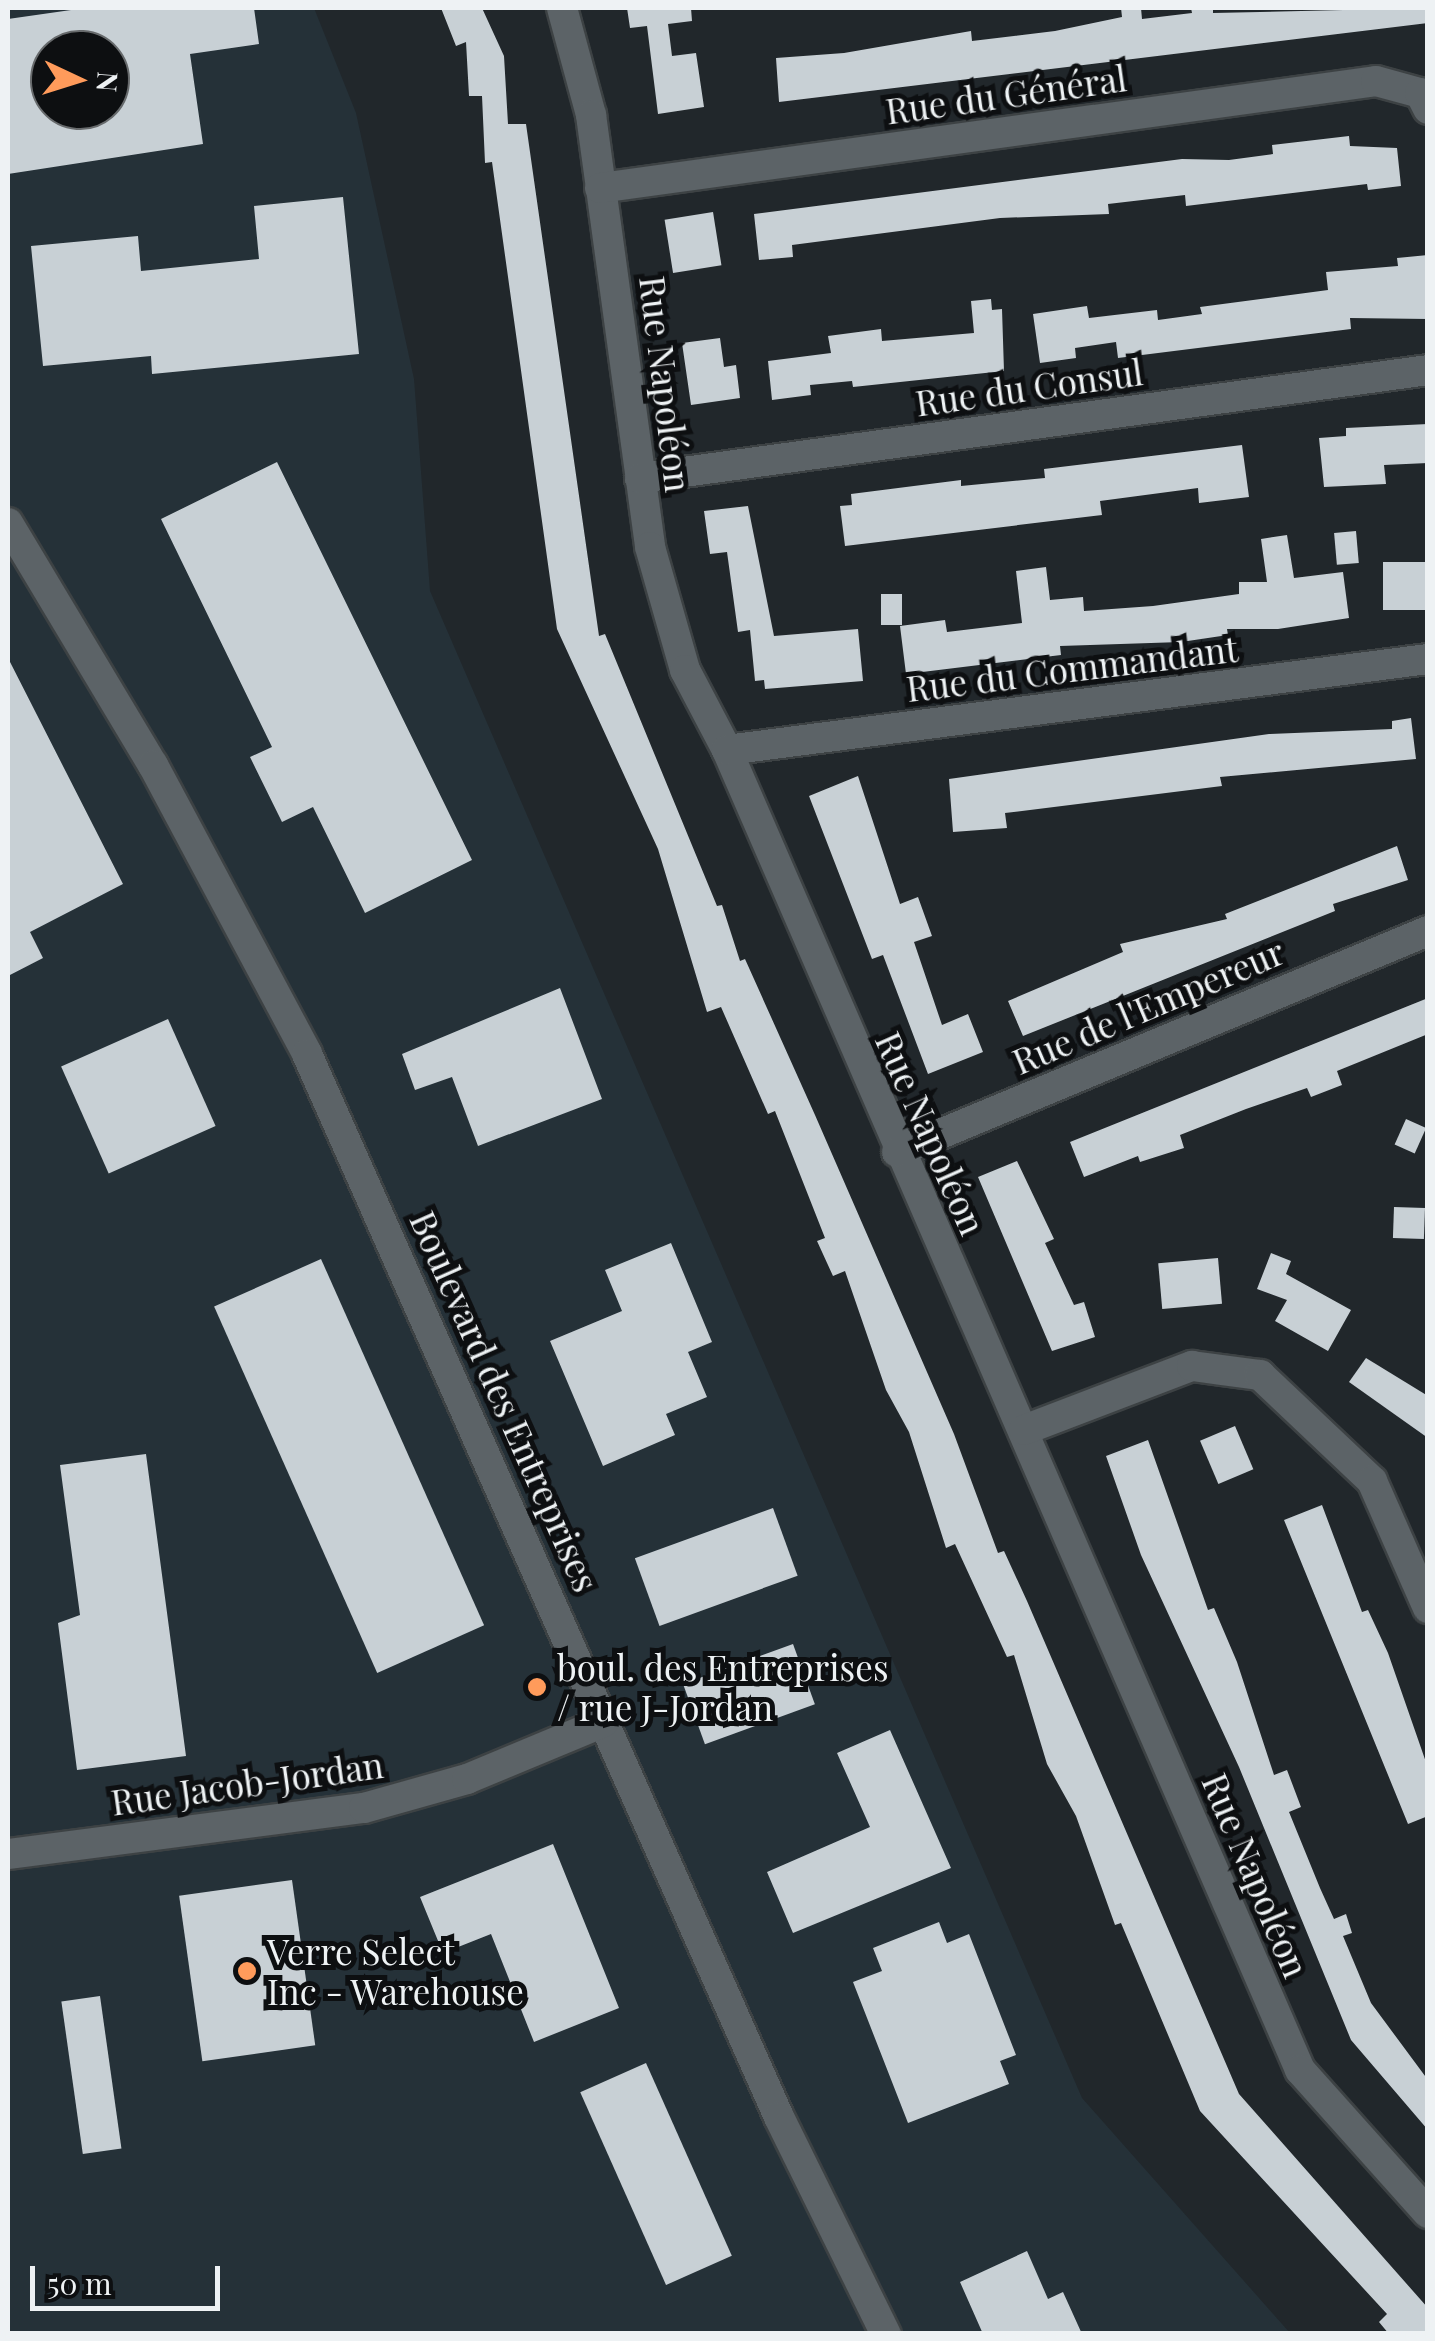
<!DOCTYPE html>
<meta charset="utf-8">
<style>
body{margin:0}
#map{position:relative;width:1435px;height:2341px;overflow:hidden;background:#21272b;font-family:"Playfair Display",serif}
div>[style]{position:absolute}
.built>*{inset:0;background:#253138}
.building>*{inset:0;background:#c8d0d5;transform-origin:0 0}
.roads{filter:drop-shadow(2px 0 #3d4244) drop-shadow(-2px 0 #3d4244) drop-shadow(0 2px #3d4244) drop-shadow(0 -2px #3d4244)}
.minor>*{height:30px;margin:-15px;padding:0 15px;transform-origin:15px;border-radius:15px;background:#5c6367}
.dots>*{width:28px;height:28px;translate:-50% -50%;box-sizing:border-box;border:5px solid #0d0f11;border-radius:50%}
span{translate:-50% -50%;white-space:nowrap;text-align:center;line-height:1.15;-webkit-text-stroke:10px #0d0f11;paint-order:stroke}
.street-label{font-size:35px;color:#eef2f4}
.poi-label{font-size:35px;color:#eef2f4}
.left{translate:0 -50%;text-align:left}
.frame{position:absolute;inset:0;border:10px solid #eef2f4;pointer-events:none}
.north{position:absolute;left:30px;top:30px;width:100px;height:100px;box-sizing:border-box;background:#0d0f11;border:2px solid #676a6c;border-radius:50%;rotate:94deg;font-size:28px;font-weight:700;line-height:40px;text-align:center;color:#eef2f4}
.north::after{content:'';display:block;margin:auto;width:35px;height:45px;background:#ff9b5b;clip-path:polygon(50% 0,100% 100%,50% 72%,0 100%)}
.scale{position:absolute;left:30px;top:2266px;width:190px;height:45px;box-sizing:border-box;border:5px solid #eef2f4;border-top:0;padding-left:12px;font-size:30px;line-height:35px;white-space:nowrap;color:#eef2f4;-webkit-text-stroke:8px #0d0f11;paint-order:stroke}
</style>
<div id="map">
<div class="built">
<i style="clip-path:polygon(evenodd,8px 8px,314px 8px,356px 113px,414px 379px,430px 591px,1082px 2098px,1290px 2333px,8px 2334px,8px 8px,50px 50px,110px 50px,110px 110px,50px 110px,50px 50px)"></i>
</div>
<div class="building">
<i style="clip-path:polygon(evenodd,85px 8px,254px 8px,259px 44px,190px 54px,203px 144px,8px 174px,8px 19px,85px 8px,50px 50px,110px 50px,110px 110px,50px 110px,50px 50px)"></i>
<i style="clip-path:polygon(441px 8px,482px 8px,504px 56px,508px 124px,526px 124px,599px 636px,605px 634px,717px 906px,722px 905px,740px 961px,745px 959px,815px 1115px,954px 1434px,998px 1553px,1004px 1551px,1027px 1601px,1239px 2094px,1428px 2308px,1428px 2334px,1389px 2334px,1379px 2322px,1387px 2314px,1200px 2111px,1121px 1923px,1115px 1925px,1076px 1816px,1047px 1764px,1014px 1655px,1007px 1657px,955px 1544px,946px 1548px,909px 1432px,886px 1390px,845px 1271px,833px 1276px,817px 1241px,825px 1238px,775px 1111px,768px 1114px,721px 1007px,707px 1012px,658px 849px,557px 629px,492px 162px,485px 163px,482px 96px,469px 96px,466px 42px,456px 46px)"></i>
<i style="clip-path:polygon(627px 8px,691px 8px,692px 21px,668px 24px,672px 56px,696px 53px,704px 107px,658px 114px,647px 26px,630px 28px)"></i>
<i style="clip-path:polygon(1121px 8px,1141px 8px,1142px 19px,1192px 13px,1191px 8px,1213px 8px,1213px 13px,1428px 8px,1428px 23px,779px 102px,776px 58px,844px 53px,971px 31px,972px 41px,1055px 31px,1122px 17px)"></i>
<i style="clip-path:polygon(1349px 136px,1350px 146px,1397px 148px,1401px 186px,1368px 190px,1367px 184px,1186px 206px,1185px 195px,1108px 204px,1109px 214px,1000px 218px,792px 245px,793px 257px,759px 260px,754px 214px,1182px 159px,1229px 160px,1273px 154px,1272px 145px)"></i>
<i style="clip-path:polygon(343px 197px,359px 354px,152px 374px,151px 356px,43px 366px,31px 246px,138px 236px,141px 271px,259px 259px,254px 206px)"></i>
<i style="left:713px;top:212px;width:54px;height:49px;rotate:81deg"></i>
<i style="clip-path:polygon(1428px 255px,1428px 319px,1350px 318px,1351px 329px,1118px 358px,1116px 342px,1075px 348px,1076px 358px,1040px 363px,1033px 314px,1087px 306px,1089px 318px,1157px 310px,1158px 320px,1202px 314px,1200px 307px,1328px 290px,1326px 272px,1398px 266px,1397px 258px)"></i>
<i style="clip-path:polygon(991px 299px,992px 310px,1002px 309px,1004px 371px,853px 387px,852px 381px,810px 385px,811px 395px,772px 400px,768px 361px,831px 353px,828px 336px,881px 329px,882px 341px,974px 333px,971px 301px)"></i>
<i style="clip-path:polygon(720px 338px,724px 367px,736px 365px,740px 398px,691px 405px,682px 343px)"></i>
<i style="clip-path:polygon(1428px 424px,1428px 463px,1384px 465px,1386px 484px,1324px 487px,1319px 438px,1346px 436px,1346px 428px)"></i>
<i style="clip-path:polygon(1242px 445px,1249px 497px,1199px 503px,1198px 488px,1100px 501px,1102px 515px,845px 546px,840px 506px,852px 505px,851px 494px,961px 480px,961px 486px,1045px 478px,1044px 469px)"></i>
<i style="clip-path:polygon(277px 462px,472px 860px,365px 913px,313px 807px,282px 822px,250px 757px,272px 747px,161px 519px)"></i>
<i style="clip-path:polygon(748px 506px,774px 636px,858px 629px,863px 681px,765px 689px,764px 680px,755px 681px,750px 630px,738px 632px,727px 552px,710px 554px,704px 511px)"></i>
<i style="left:1356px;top:531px;width:32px;height:22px;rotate:85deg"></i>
<i style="clip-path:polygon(1287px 535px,1294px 578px,1343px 572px,1349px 618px,1278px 629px,1227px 629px,1228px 635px,1181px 642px,1060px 646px,1061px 655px,906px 674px,900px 626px,945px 620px,947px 632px,1022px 623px,1016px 571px,1046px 567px,1050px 600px,1083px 597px,1084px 611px,1153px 606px,1239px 594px,1239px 582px,1267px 582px,1261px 539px)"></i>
<i style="left:1428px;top:562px;width:48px;height:45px;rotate:90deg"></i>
<i style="left:881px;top:594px;width:21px;height:31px"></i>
<i style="clip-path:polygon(8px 658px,123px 884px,30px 932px,43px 958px,8px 976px)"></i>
<i style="clip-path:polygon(1411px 718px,1416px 759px,1220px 777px,1222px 786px,1005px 813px,1007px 828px,953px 832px,949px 779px,1269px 734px,1392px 729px,1392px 721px)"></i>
<i style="clip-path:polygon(858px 776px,900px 904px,918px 897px,932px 936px,914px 942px,942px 1025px,968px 1014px,983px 1052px,928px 1074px,883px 955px,872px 959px,809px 796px)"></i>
<i style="clip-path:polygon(1397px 846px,1408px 880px,1333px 904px,1335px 911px,1023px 1036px,1008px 1001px,1123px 952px,1120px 944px,1227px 919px,1225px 914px)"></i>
<i style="clip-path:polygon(560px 988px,602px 1099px,478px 1146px,452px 1077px,415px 1090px,402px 1054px)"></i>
<i style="clip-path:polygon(1428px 998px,1428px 1034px,1337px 1071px,1342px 1085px,1311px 1097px,1307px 1088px,1246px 1109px,1180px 1135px,1184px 1148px,1140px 1162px,1138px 1156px,1084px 1177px,1070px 1142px)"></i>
<i style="left:168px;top:1019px;width:117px;height:117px;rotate:66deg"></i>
<i style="left:1406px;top:1119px;width:22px;height:28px;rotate:24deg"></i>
<i style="clip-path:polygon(1017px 1161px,1054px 1239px,1045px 1243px,1074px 1305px,1084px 1302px,1095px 1337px,1052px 1351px,978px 1177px)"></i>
<i style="left:1394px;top:1207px;width:31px;height:31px;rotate:2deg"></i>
<i style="clip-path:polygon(671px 1243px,712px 1342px,688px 1352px,707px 1397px,666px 1414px,675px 1435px,603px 1466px,550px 1341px,622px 1311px,605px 1270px)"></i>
<i style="clip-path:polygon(1271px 1253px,1291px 1261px,1286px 1274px,1351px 1310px,1328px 1351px,1275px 1321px,1287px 1300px,1257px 1289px)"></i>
<i style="left:1218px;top:1258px;width:46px;height:60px;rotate:85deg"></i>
<i style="left:321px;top:1259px;width:401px;height:117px;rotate:66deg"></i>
<i style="clip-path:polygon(1366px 1358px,1428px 1396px,1428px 1438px,1349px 1382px)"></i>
<i style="left:1235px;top:1426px;width:47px;height:38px;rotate:67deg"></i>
<i style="clip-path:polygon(1148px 1440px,1208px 1610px,1214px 1608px,1237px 1662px,1274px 1775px,1287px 1770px,1301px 1807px,1289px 1812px,1320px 1888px,1334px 1919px,1346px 1914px,1352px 1933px,1343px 1936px,1371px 2003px,1428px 2080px,1428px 2130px,1351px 2040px,1239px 1767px,1141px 1555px,1106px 1456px)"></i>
<i style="clip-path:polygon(146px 1454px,186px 1756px,77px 1770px,58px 1623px,80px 1615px,60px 1465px)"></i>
<i style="clip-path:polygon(1322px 1505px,1362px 1612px,1368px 1610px,1388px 1653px,1428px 1768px,1428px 1816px,1408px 1824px,1284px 1520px)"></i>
<i style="left:773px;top:1508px;width:72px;height:147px;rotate:70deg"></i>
<i style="left:793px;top:1644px;width:64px;height:117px;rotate:70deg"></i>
<i style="clip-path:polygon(890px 1730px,951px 1868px,793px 1933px,767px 1872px,870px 1827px,837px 1753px)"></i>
<i style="clip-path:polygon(553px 1844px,619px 2008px,534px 2042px,491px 1934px,443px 1953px,420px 1897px)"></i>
<i style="left:292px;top:1880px;width:167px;height:114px;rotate:82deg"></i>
<i style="clip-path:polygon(939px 1922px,947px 1943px,969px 1934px,1016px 2055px,1000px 2061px,1009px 2084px,908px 2123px,853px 1982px,882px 1971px,873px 1948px)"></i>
<i style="left:100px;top:1996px;width:154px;height:39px;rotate:82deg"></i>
<i style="left:646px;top:2063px;width:211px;height:72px;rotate:66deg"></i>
<i style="clip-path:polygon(1027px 2251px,1048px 2299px,1063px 2292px,1082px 2334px,983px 2334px,960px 2282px)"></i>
</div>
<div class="roads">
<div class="minor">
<i style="left:562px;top:8px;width:111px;rotate:74.8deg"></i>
<i style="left:591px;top:115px;width:436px;rotate:82.2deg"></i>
<i style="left:650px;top:547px;width:128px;rotate:74.1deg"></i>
<i style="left:685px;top:670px;width:90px;rotate:62.3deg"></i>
<i style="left:727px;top:750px;width:1439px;rotate:66.53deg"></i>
<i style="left:1300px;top:2070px;width:192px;rotate:48.2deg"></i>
<i style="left:600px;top:188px;width:783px;rotate:-7.85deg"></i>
<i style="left:1376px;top:81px;width:46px;rotate:15.3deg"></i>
<i style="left:1420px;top:93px;width:18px;rotate:63deg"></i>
<i style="left:640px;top:478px;width:795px;rotate:-7.8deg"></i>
<i style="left:8px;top:523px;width:282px;rotate:59.1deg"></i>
<i style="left:153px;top:765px;width:327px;rotate:61.9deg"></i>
<i style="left:307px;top:1054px;width:1163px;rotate:66.06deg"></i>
<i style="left:779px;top:2117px;width:242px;rotate:63.8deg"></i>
<i style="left:727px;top:750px;width:707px;rotate:-7.4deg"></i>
<i style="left:897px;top:1152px;width:575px;rotate:-22.6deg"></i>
<i style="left:1024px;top:1430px;width:180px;rotate:-20.9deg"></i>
<i style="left:1192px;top:1366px;width:69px;rotate:7.5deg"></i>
<i style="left:1260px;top:1375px;width:154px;rotate:43.4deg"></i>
<i style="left:1372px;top:1481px;width:139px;rotate:66.2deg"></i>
<i style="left:8px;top:1854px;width:359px;rotate:-7.4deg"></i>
<i style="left:364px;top:1808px;width:107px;rotate:-15.7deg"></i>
<i style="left:467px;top:1779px;width:148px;rotate:-22.6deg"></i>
</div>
</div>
<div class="dots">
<i style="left:537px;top:1687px;background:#ff9b5b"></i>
<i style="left:247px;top:1971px;background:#ff9b5b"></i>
</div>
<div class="street-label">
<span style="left:1006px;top:94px;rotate:-8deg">Rue du Général</span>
<span style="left:666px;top:384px;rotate:83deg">Rue Napoléon</span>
<span style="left:1029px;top:387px;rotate:-8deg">Rue du Consul</span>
<span style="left:1072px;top:668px;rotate:-7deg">Rue du Commandant</span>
<span style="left:1148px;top:1006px;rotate:-23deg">Rue de l'Empereur</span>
<span style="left:931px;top:1133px;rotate:66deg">Rue Napoléon</span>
<span style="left:505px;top:1401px;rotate:66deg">Boulevard des Entreprises</span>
<span style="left:247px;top:1783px;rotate:-8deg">Rue Jacob-Jordan</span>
<span style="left:1256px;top:1875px;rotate:67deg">Rue Napoléon</span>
</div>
<div class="poi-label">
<span class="left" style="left:557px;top:1687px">boul. des Entreprises<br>/ rue J-Jordan</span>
<span class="left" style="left:267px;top:1971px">Verre Select<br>Inc - Warehouse</span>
</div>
<div class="frame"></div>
<div class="north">N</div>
<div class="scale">50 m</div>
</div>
